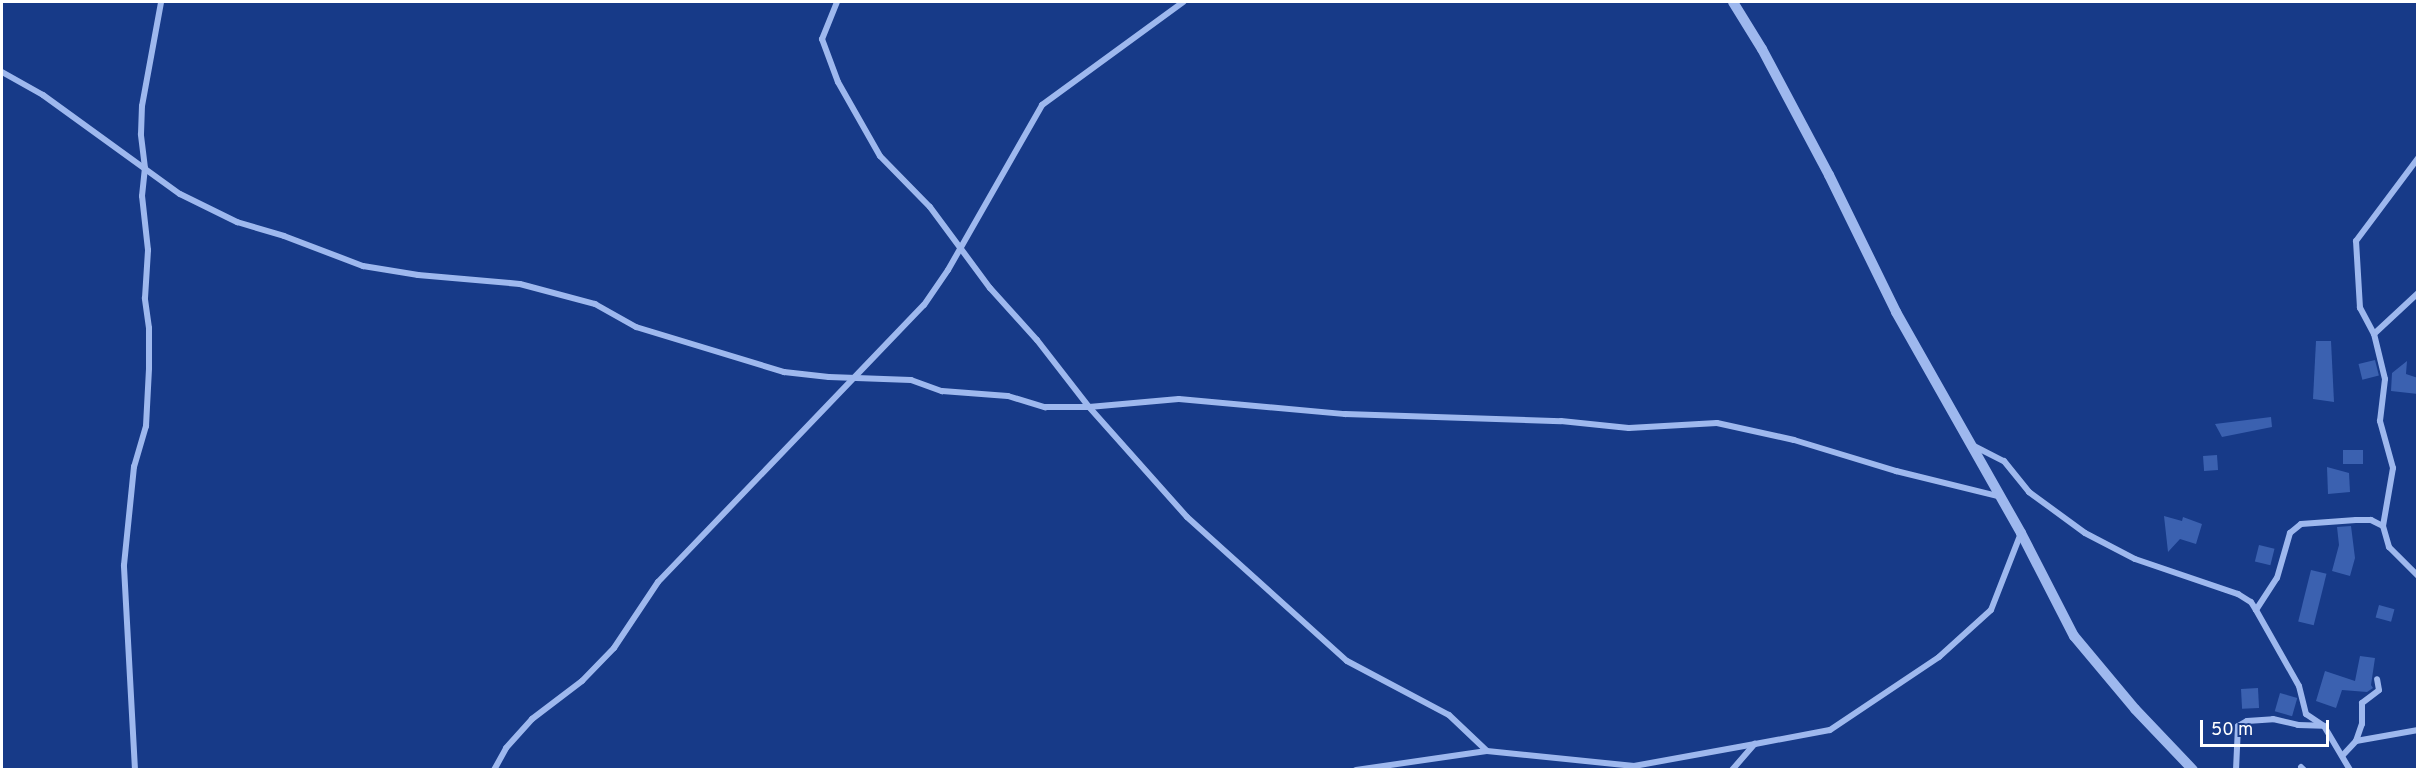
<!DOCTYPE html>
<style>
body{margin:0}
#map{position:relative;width:2419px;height:771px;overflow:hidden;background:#173a88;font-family:Overpass,sans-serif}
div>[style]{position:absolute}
.building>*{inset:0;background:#3b61b0;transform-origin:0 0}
.minor>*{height:6px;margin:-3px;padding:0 3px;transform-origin:3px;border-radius:3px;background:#9eb8ee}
.tertiary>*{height:10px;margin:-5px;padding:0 5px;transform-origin:5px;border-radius:5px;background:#9eb8ee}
span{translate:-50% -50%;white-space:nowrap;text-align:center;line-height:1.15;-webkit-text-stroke:5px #173a88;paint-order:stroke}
.frame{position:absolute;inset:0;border:3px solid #fff;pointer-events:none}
.scale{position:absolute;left:2200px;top:720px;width:129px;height:27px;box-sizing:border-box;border:3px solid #fff;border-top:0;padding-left:8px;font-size:18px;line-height:21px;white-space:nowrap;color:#fff;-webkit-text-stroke:4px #173a88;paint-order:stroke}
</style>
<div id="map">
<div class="building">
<i style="clip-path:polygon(2316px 341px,2331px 341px,2334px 402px,2313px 399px)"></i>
<i style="left:2375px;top:360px;width:16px;height:17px;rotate:76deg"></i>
<i style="clip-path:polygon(2407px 361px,2406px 374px,2418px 378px,2418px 394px,2391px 391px,2392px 373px)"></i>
<i style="clip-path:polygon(2271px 417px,2272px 427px,2222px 437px,2215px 424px)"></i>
<i style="left:2363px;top:450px;width:14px;height:20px;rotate:90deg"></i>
<i style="left:2217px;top:455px;width:15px;height:14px;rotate:86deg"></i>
<i style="clip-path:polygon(2327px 467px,2349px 473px,2350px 492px,2328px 494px)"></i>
<i style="clip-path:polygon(2164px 516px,2182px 521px,2183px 517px,2202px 524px,2196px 544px,2180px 539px,2168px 552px)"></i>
<i style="clip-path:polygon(2351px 526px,2355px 558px,2350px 576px,2332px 571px,2339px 545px,2337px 527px)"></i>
<i style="left:2259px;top:545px;width:16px;height:17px;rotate:14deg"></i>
<i style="left:2311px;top:570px;width:16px;height:53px;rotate:14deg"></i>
<i style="left:2379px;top:605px;width:16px;height:13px;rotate:15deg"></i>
<i style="clip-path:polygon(2360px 656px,2375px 658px,2371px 685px,2373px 688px,2367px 692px,2342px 690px,2336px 708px,2316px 701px,2325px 671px,2355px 681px)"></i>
<i style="left:2258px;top:688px;width:20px;height:17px;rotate:87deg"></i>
<i style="left:2280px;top:693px;width:18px;height:19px;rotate:16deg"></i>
</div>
<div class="minor">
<i style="left:837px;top:2px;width:40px;rotate:112deg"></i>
<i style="left:822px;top:39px;width:46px;rotate:69.6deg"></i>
<i style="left:838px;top:82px;width:85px;rotate:60.4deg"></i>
<i style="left:880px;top:156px;width:71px;rotate:45.6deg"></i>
<i style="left:930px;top:207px;width:101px;rotate:53.5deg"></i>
<i style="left:990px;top:288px;width:70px;rotate:47.9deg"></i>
<i style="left:1037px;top:340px;width:85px;rotate:52.2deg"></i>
<i style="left:1089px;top:407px;width:147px;rotate:48.3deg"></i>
<i style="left:1187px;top:517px;width:215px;rotate:42deg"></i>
<i style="left:1347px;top:661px;width:115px;rotate:27.9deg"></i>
<i style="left:1449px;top:715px;width:52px;rotate:43.5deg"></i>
<i style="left:2px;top:72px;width:47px;rotate:29.3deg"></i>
<i style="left:43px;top:95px;width:169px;rotate:35.9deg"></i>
<i style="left:180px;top:194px;width:64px;rotate:26.2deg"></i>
<i style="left:237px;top:222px;width:49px;rotate:16.6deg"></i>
<i style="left:284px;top:236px;width:85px;rotate:20.8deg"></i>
<i style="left:363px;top:266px;width:56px;rotate:9.3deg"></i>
<i style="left:418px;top:275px;width:102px;rotate:5deg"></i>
<i style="left:520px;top:284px;width:78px;rotate:14.9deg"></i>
<i style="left:595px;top:304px;width:47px;rotate:29.3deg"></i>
<i style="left:636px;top:327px;width:155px;rotate:16.9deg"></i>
<i style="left:784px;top:372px;width:45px;rotate:6.3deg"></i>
<i style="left:829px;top:377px;width:82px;rotate:2.1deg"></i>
<i style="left:911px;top:380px;width:33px;rotate:20deg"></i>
<i style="left:942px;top:391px;width:66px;rotate:4.3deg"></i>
<i style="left:1008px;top:396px;width:39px;rotate:17deg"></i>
<i style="left:1045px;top:407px;width:44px"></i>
<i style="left:1089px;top:407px;width:90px;rotate:-5.1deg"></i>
<i style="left:1179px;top:399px;width:167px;rotate:5.2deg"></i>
<i style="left:1345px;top:414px;width:216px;rotate:1.9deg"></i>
<i style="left:1561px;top:421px;width:68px;rotate:5.9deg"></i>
<i style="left:1629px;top:428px;width:88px;rotate:-3.3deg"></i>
<i style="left:1717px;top:423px;width:79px;rotate:12.4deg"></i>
<i style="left:1794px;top:440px;width:107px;rotate:16.9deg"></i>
<i style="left:1896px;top:471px;width:105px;rotate:13.8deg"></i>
<i style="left:2374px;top:334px;width:60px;rotate:-43deg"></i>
<i style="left:1972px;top:445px;width:36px;rotate:27deg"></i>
<i style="left:2004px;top:461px;width:40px;rotate:51deg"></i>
<i style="left:2029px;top:492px;width:69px;rotate:36.2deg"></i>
<i style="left:2085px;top:533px;width:56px;rotate:27.5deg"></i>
<i style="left:2135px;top:559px;width:109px;rotate:18.8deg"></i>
<i style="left:2238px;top:594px;width:15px;rotate:32deg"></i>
<i style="left:2251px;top:602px;width:9px;rotate:58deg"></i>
<i style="left:2256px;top:610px;width:38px;rotate:-57deg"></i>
<i style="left:2277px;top:578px;width:47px;rotate:-73.9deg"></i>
<i style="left:2290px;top:533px;width:14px;rotate:-39deg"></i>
<i style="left:2301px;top:524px;width:55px;rotate:-4.2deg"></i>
<i style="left:2356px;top:520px;width:15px"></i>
<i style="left:2371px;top:520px;width:13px;rotate:27deg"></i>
<i style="left:2383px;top:526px;width:22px;rotate:74deg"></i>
<i style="left:2389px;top:547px;width:41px;rotate:45deg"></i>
<i style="left:2383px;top:526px;width:59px;rotate:-80.2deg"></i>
<i style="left:2393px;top:468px;width:49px;rotate:-105.5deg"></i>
<i style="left:2380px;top:421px;width:42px;rotate:-83.2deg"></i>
<i style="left:2385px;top:379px;width:46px;rotate:-103.7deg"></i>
<i style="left:2374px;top:334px;width:30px;rotate:-118deg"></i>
<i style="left:2360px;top:308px;width:67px;rotate:-93.4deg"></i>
<i style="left:2356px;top:241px;width:104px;rotate:-53.2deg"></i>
<i style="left:2256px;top:610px;width:87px;rotate:60.5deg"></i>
<i style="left:2299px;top:686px;width:29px;rotate:76deg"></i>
<i style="left:2306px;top:714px;width:22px;rotate:34deg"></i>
<i style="left:2324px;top:726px;width:51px;rotate:59.4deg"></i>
<i style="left:2356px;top:741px;width:63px;rotate:-10.1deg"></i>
<i style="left:2343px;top:755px;width:19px;rotate:-47deg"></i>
<i style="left:2356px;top:741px;width:18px;rotate:-71deg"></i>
<i style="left:2362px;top:724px;width:21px;rotate:-90deg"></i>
<i style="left:2362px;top:703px;width:21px;rotate:-37deg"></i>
<i style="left:2379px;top:690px;width:11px;rotate:-100deg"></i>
<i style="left:2301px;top:767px;width:4px;rotate:45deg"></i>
<i style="left:135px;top:770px;width:205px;rotate:-93.1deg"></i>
<i style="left:124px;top:565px;width:99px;rotate:-84.2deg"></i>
<i style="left:134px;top:467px;width:43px;rotate:-73.7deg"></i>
<i style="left:146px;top:426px;width:58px;rotate:-87deg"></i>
<i style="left:149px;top:368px;width:40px;rotate:-90deg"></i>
<i style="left:149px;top:328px;width:30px;rotate:-98deg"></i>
<i style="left:145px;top:298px;width:48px;rotate:-86.4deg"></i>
<i style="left:148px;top:250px;width:54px;rotate:-96.3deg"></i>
<i style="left:142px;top:196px;width:28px;rotate:-84deg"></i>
<i style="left:145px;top:168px;width:34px;rotate:-97deg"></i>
<i style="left:141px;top:134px;width:28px;rotate:-88deg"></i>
<i style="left:142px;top:106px;width:106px;rotate:-79.6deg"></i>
<i style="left:494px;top:770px;width:25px;rotate:-61deg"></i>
<i style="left:506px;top:748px;width:39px;rotate:-48deg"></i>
<i style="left:532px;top:719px;width:63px;rotate:-37.2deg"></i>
<i style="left:582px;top:681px;width:46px;rotate:-45.9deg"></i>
<i style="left:614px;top:648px;width:79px;rotate:-56.3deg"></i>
<i style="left:658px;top:582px;width:384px;rotate:-46.2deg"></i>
<i style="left:924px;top:305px;width:42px;rotate:-55.6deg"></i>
<i style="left:948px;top:270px;width:190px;rotate:-60.3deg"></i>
<i style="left:1042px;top:105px;width:175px;rotate:-36.1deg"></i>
<i style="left:1356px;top:770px;width:132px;rotate:-8.3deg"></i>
<i style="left:1487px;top:751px;width:148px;rotate:5.8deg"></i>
<i style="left:1634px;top:766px;width:123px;rotate:-10.3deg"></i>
<i style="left:1732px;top:770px;width:35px;rotate:-49deg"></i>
<i style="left:1755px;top:744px;width:76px;rotate:-10.6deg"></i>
<i style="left:1830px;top:730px;width:131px;rotate:-33.8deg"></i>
<i style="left:1939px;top:657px;width:70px;rotate:-42.1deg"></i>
<i style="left:1991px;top:610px;width:83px;rotate:-68.7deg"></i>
<i style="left:2236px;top:770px;width:44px;rotate:-87.4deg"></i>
<i style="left:2238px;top:726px;width:10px;rotate:-29deg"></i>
<i style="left:2247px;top:721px;width:26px;rotate:-4deg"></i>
<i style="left:2273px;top:719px;width:26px;rotate:13deg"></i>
<i style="left:2298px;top:725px;width:25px;rotate:2deg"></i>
</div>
<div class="tertiary">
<i style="left:1733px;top:2px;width:55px;rotate:58.3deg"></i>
<i style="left:1762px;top:49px;width:143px;rotate:62deg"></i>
<i style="left:1829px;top:175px;width:153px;rotate:63.9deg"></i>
<i style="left:1896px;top:312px;width:254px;rotate:60.5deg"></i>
<i style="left:2021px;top:533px;width:116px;rotate:62.8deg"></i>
<i style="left:2074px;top:636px;width:95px;rotate:50.1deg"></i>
<i style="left:2135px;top:709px;width:84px;rotate:46.4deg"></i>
</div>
<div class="frame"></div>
<div class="scale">50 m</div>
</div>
